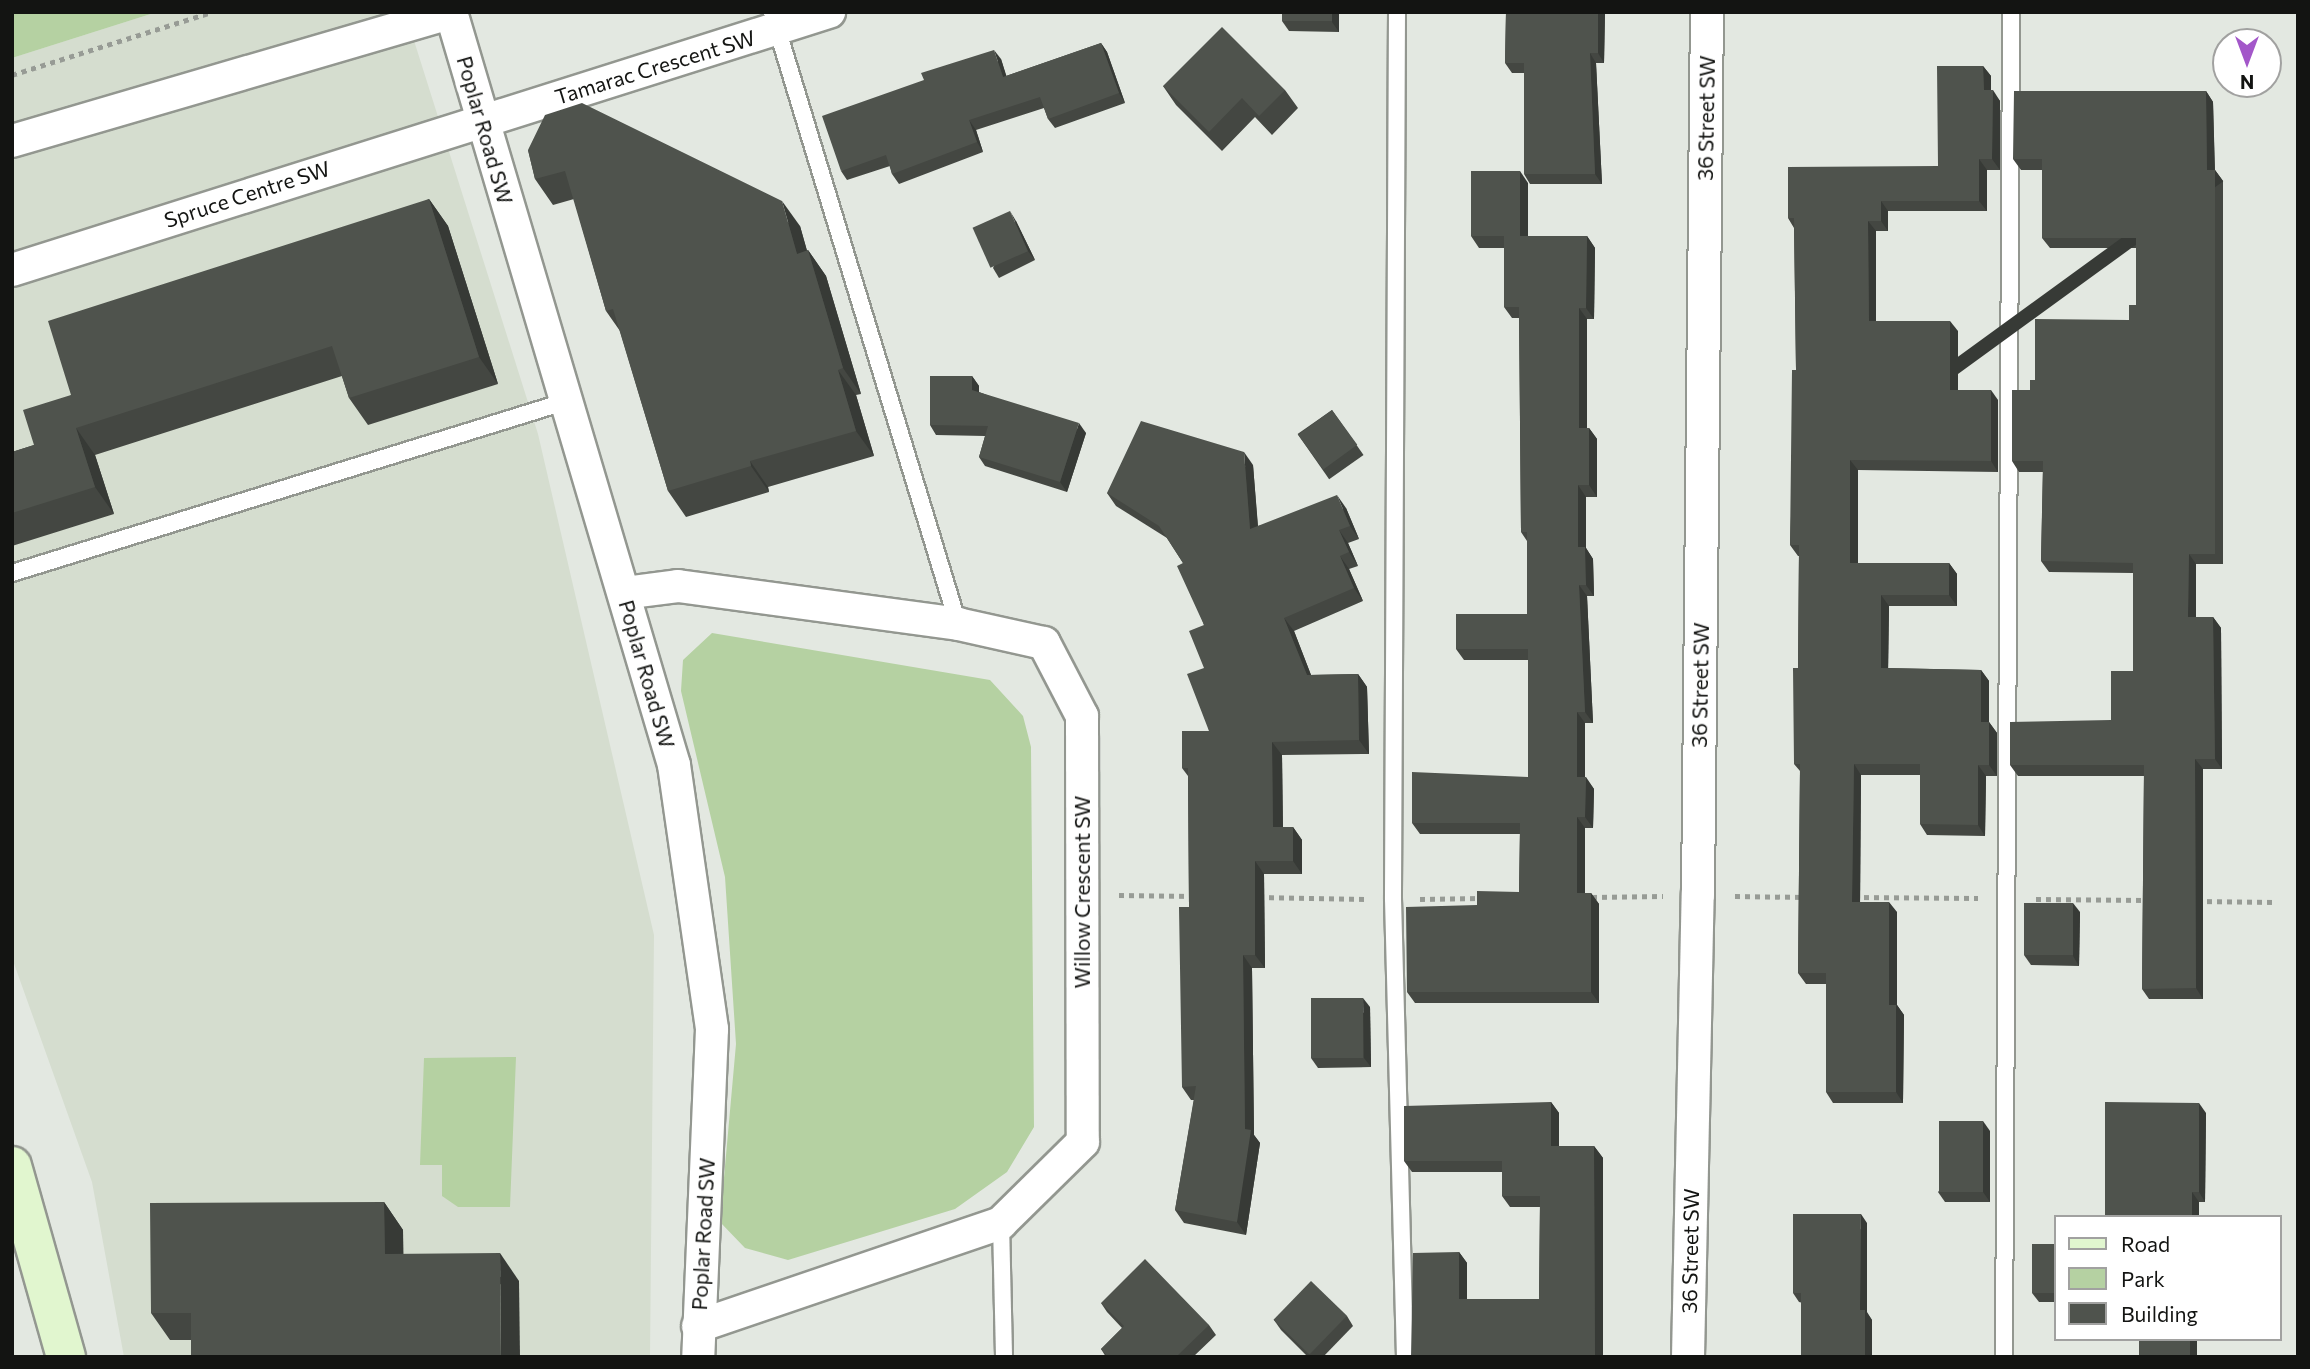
<!DOCTYPE html>
<style>
body{margin:0}
#map{position:relative;width:2310px;height:1369px;overflow:hidden;background:#e3e8e1;font-family:Commissioner,sans-serif}
div>[style]{position:absolute}
.built>*{inset:0;background:#d5ddcf}
.green>*{inset:0;background:#b5d1a2}
.path>*{height:4.5px;margin-top:-2.25px;transform-origin:0;background:repeating-linear-gradient(90deg,#979b95 0 5px,transparent 0 10px)}
.roads{filter:drop-shadow(2px 0 #939790) drop-shadow(-2px 0 #939790) drop-shadow(0 2px #939790) drop-shadow(0 -2px #939790)}
.lane>*{height:16px;margin:-8px;padding:0 8px;transform-origin:8px;border-radius:8px;background:#fff}
.street>*{height:32px;margin:-16px;padding:0 16px;transform-origin:16px;border-radius:16px;background:#fff}
.secondary>*{height:38px;margin:-19px;padding:0 19px;transform-origin:19px;border-radius:19px;background:#e1f6cf}
.wall>*{inset:0;background:#444742;transform-origin:0 0}
.shaded-wall>*{inset:0;background:#373a36;transform-origin:0 0}
.building>*{inset:0;background:#4f534d;transform-origin:0 0}
span{translate:-50% -50%;white-space:nowrap;text-align:center;line-height:1.15;-webkit-text-stroke:7px #fff;paint-order:stroke}
.street-label{font-size:21px;color:#131412}
.frame{position:absolute;inset:0;border:14px solid #131412;pointer-events:none}
.legend{position:absolute;left:2054px;top:1215px;width:228px;height:126px;box-sizing:border-box;background:#fff;border:2px solid #a1a1a0;margin:0;padding:9px 12px;list-style:none;font-size:21px;color:#131412}
.legend li{display:flex;align-items:center;gap:14px;height:35px}
.legend b{width:35px;border:2px solid #a1a1a0}
.north{position:absolute;left:2212px;top:28px;width:70px;height:70px;box-sizing:border-box;background:#fff;border:2px solid #a1a1a0;border-radius:50%;rotate:180deg;font-size:19px;font-weight:700;line-height:28px;text-align:center;color:#131412}
.north::after{content:'';display:block;margin:auto;width:24px;height:32px;background:#a357c9;clip-path:polygon(50% 0,100% 100%,50% 72%,0 100%)}
</style>
<div id="map">
<div class="built">
<i style="clip-path:polygon(157px 12px,405px 12px,538px 434px,654px 935px,650px 1357px,124px 1357px,92px 1182px,12px 958px,12px 58px)"></i>
</div>
<div class="green">
<i style="clip-path:polygon(12px 12px,157px 12px,12px 58px)"></i>
<i style="clip-path:polygon(712px 633px,990px 680px,1023px 716px,1031px 747px,1034px 1127px,1007px 1172px,955px 1209px,788px 1260px,745px 1248px,720px 1222px,736px 1044px,725px 877px,681px 691px,683px 660px)"></i>
<i style="clip-path:polygon(516px 1057px,510px 1207px,458px 1207px,442px 1196px,442px 1165px,420px 1165px,424px 1058px)"></i>
</div>
<div class="path">
<i style="left:12px;top:75px;width:210px;rotate:-17.5deg"></i>
<i style="left:1119px;top:895px;width:75px;rotate:0.8deg"></i>
<i style="left:1735px;top:896px;width:68px;rotate:0.8deg"></i>
<i style="left:1259px;top:897px;width:107px;rotate:1.1deg"></i>
<i style="left:1592px;top:897px;width:71px;rotate:-0.8deg"></i>
<i style="left:1854px;top:897px;width:124px;rotate:0.5deg"></i>
<i style="left:1420px;top:899px;width:61px;rotate:-0.9deg"></i>
<i style="left:2036px;top:899px;width:110px;rotate:0.5deg"></i>
<i style="left:2197px;top:901px;width:78px;rotate:0.7deg"></i>
</div>
<div class="roads">
<div class="lane">
<i style="left:772px;top:12px;width:640px;rotate:73.09deg"></i>
<i style="left:1397px;top:12px;width:887px;rotate:90.26deg"></i>
<i style="left:1393px;top:899px;width:458px;rotate:88.5deg"></i>
<i style="left:12px;top:573px;width:578px;rotate:-17.21deg"></i>
<i style="left:1001px;top:1223px;width:134px;rotate:88.7deg"></i>
<i style="left:2004px;top:1357px;width:1345px;rotate:-89.7deg"></i>
</div>
<div class="street">
<i style="left:451px;top:12px;width:785px;rotate:73.5deg"></i>
<i style="left:674px;top:765px;width:267px;rotate:81.8deg"></i>
<i style="left:712px;top:1029px;width:328px;rotate:92.4deg"></i>
<i style="left:12px;top:141px;width:457px;rotate:-16.3deg"></i>
<i style="left:12px;top:270px;width:857px;rotate:-17.53deg"></i>
<i style="left:624px;top:593px;width:54px;rotate:-7.4deg"></i>
<i style="left:678px;top:586px;width:283px;rotate:7.7deg"></i>
<i style="left:958px;top:624px;width:88px;rotate:12.5deg"></i>
<i style="left:1044px;top:643px;width:82px;rotate:62.5deg"></i>
<i style="left:1082px;top:716px;width:426px;rotate:89.9deg"></i>
<i style="left:1083px;top:1142px;width:115px;rotate:135.4deg"></i>
<i style="left:1001px;top:1223px;width:320px;rotate:161.2deg"></i>
<i style="left:1688px;top:1357px;width:462px;rotate:-88.8deg"></i>
<i style="left:1698px;top:895px;width:883px;rotate:-89.42deg"></i>
</div>
<div class="secondary">
<i style="left:12px;top:1166px;width:198px;rotate:74.2deg"></i>
</div>
</div>
<div class="wall">
<i style="clip-path:polygon(1339px 12px,1339px 32px,1289px 31px,1282px 21px)"></i>
<i style="clip-path:polygon(1506px 12px,1605px 12px,1604px 63px,1596px 63px,1602px 184px,1530px 184px,1524px 174px,1524px 73px,1512px 73px,1505px 63px)"></i>
<i style="clip-path:polygon(1101px 43px,1107px 52px,1125px 103px,1055px 128px,1048px 119px,1044px 108px,976px 130px,983px 152px,899px 184px,892px 174px,890px 166px,847px 180px,841px 171px,1001px 59px,1006px 76px)"></i>
<i style="clip-path:polygon(1983px 66px,1991px 76px,1991px 90px,2000px 101px,2000px 170px,1987px 170px,1987px 211px,1888px 211px,1888px 231px,1876px 231px,1876px 321px,1958px 331px,1958px 390px,1998px 400px,1998px 472px,1858px 470px,1858px 563px,1949px 563px,1957px 574px,1957px 606px,1889px 606px,1888px 668px,1981px 670px,1989px 681px,1989px 722px,1997px 733px,1997px 776px,1986px 776px,1985px 836px,1927px 835px,1920px 824px,1920px 775px,1861px 775px,1860px 902px,1897px 912px,1897px 1005px,1904px 1015px,1903px 1103px,1833px 1103px,1826px 1092px,1826px 984px,1806px 984px,1798px 973px,1800px 771px,1794px 764px,1798px 668px,1799px 556px,1798px 556px,1790px 545px,1796px 370px,1794px 228px,1788px 218px,1938px 166px)"></i>
<i style="clip-path:polygon(1163px 86px,1285px 90px,1298px 108px,1272px 135px,1255px 117px,1222px 151px,1176px 105px)"></i>
<i style="clip-path:polygon(2206px 91px,2213px 102px,2215px 170px,2223px 181px,2223px 564px,2196px 564px,2196px 617px,2213px 617px,2221px 628px,2222px 769px,2203px 769px,2203px 999px,2149px 999px,2142px 989px,2144px 776px,2018px 776px,2010px 765px,2111px 720px,2133px 671px,2133px 573px,2049px 572px,2041px 561px,2043px 472px,2019px 472px,2012px 461px,2030px 390px,2035px 380px,2129px 320px,2136px 305px,2136px 248px,2050px 248px,2042px 238px,2042px 170px,2021px 170px,2013px 159px)"></i>
<i style="clip-path:polygon(528px 150px,800px 226px,807px 251px,808px 250px,826px 276px,861px 394px,856px 395px,874px 456px,768px 487px,769px 492px,686px 517px,668px 491px,620px 331px,606px 311px,574px 199px,553px 205px,535px 179px)"></i>
<i style="clip-path:polygon(1528px 183px,1528px 236px,1587px 236px,1595px 248px,1594px 319px,1587px 319px,1587px 428px,1589px 428px,1597px 439px,1597px 497px,1586px 497px,1586px 548px,1593px 559px,1594px 596px,1587px 596px,1593px 723px,1585px 723px,1585px 777px,1594px 789px,1593px 828px,1585px 828px,1585px 893px,1591px 893px,1599px 904px,1599px 1003px,1415px 1003px,1407px 992px,1477px 905px,1519px 892px,1520px 834px,1420px 834px,1412px 823px,1528px 777px,1528px 660px,1464px 660px,1456px 649px,1527px 614px,1527px 541px,1521px 532px,1519px 318px,1512px 318px,1504px 307px,1504px 248px,1479px 248px,1471px 236px)"></i>
<i style="clip-path:polygon(429px 199px,448px 226px,498px 384px,368px 425px,349px 398px,342px 376px,95px 455px,114px 514px,12px 546px,12px 452px,34px 445px,71px 395px)"></i>
<i style="clip-path:polygon(1016px 221px,1035px 260px,999px 278px,993px 268px)"></i>
<i style="clip-path:polygon(972px 376px,979px 386px,979px 392px,1086px 433px,1067px 492px,985px 466px,979px 457px,985px 436px,936px 435px,930px 425px)"></i>
<i style="left:1332px;top:410px;width:55px;height:42px;rotate:55deg"></i>
<i style="clip-path:polygon(1253px 465px,1258px 526px,1346px 508px,1359px 539px,1348px 543px,1358px 566px,1349px 569px,1363px 601px,1294px 631px,1311px 675px,1358px 674px,1367px 687px,1369px 754px,1282px 755px,1283px 827px,1293px 827px,1302px 840px,1302px 874px,1264px 874px,1265px 968px,1252px 968px,1254px 1135px,1260px 1143px,1246px 1235px,1184px 1223px,1175px 1210px,1194px 1100px,1191px 1100px,1182px 1087px,1189px 907px,1188px 776px,1182px 768px,1209px 731px,1204px 668px,1204px 625px,1183px 563px,1167px 538px,1116px 506px,1107px 493px)"></i>
<i style="clip-path:polygon(2080px 912px,2079px 966px,2031px 965px,2024px 955px)"></i>
<i style="clip-path:polygon(1370px 1007px,1371px 1067px,1318px 1068px,1311px 1058px)"></i>
<i style="clip-path:polygon(1551px 1102px,1559px 1113px,1559px 1146px,1594px 1146px,1603px 1158px,1603px 1357px,1411px 1357px,1459px 1252px,1467px 1263px,1467px 1299px,1539px 1299px,1540px 1207px,1510px 1207px,1502px 1196px,1502px 1172px,1412px 1172px,1404px 1161px)"></i>
<i style="clip-path:polygon(2206px 1113px,2205px 1202px,2199px 1202px,2199px 1217px,2105px 1217px)"></i>
<i style="clip-path:polygon(1990px 1131px,1990px 1202px,1945px 1202px,1938px 1192px)"></i>
<i style="clip-path:polygon(384px 1202px,403px 1230px,403px 1254px,519px 1281px,191px 1340px,170px 1340px,151px 1313px)"></i>
<i style="clip-path:polygon(1867px 1223px,1867px 1313px,1872px 1320px,1799px 1302px,1793px 1293px)"></i>
<i style="clip-path:polygon(2056px 1244px,2056px 1302px,2039px 1302px,2032px 1293px)"></i>
<i style="clip-path:polygon(1101px 1303px,1209px 1325px,1216px 1335px,1193px 1357px,1106px 1357px,1101px 1349px,1122px 1328px,1107px 1312px)"></i>
<i style="clip-path:polygon(1347px 1316px,1353px 1326px,1323px 1357px,1308px 1357px,1281px 1330px,1274px 1320px)"></i>
</div>
<div class="shaded-wall">
<i style="clip-path:polygon(1332px 12px,1339px 12px,1339px 32px,1332px 22px)"></i>
<i style="clip-path:polygon(1598px 12px,1605px 12px,1604px 63px,1598px 53px)"></i>
<i style="clip-path:polygon(1101px 43px,1107px 52px,1125px 103px,1119px 93px)"></i>
<i style="clip-path:polygon(994px 50px,1001px 59px,1010px 87px,1003px 77px)"></i>
<i style="clip-path:polygon(1590px 53px,1596px 63px,1602px 184px,1595px 174px)"></i>
<i style="clip-path:polygon(1983px 66px,1991px 76px,1991px 101px,1984px 90px)"></i>
<i style="clip-path:polygon(1993px 90px,2000px 101px,2000px 170px,1992px 159px)"></i>
<i style="clip-path:polygon(2206px 91px,2213px 102px,2215px 181px,2207px 170px)"></i>
<i style="clip-path:polygon(969px 120px,976px 130px,983px 152px,977px 142px)"></i>
<i style="clip-path:polygon(1979px 159px,1987px 170px,1987px 211px,1979px 201px)"></i>
<i style="left:2215px;top:170px;width:14px;height:384px;rotate:54deg"></i>
<i style="clip-path:polygon(1520px 171px,1528px 183px,1528px 248px,1520px 236px)"></i>
<i style="clip-path:polygon(429px 199px,448px 226px,498px 384px,479px 357px)"></i>
<i style="clip-path:polygon(782px 201px,800px 226px,815px 279px,797px 254px)"></i>
<i style="clip-path:polygon(1881px 201px,1888px 211px,1888px 231px,1881px 221px)"></i>
<i style="clip-path:polygon(1010px 211px,1016px 221px,1035px 260px,1028px 251px)"></i>
<i style="clip-path:polygon(1868px 221px,1876px 231px,1876px 331px,1869px 321px)"></i>
<i style="clip-path:polygon(1587px 236px,1595px 248px,1594px 319px,1586px 308px)"></i>
<i style="clip-path:polygon(808px 250px,826px 276px,861px 394px,843px 368px)"></i>
<i style="clip-path:polygon(1579px 308px,1587px 319px,1587px 439px,1579px 428px)"></i>
<i style="clip-path:polygon(1950px 321px,1958px 331px,1958px 400px,1950px 390px)"></i>
<i style="clip-path:polygon(838px 370px,856px 395px,874px 456px,856px 431px)"></i>
<i style="clip-path:polygon(972px 376px,979px 386px,979px 399px,972px 390px)"></i>
<i style="clip-path:polygon(1991px 390px,1998px 400px,1998px 472px,1991px 461px)"></i>
<i style="clip-path:polygon(1079px 423px,1086px 433px,1067px 492px,1060px 482px)"></i>
<i style="clip-path:polygon(76px 428px,95px 455px,114px 514px,95px 487px)"></i>
<i style="clip-path:polygon(1589px 428px,1597px 439px,1597px 497px,1589px 485px)"></i>
<i style="clip-path:polygon(1244px 452px,1253px 465px,1259px 542px,1250px 529px)"></i>
<i style="clip-path:polygon(1850px 460px,1858px 470px,1858px 574px,1850px 563px)"></i>
<i style="clip-path:polygon(750px 461px,768px 487px,769px 492px,751px 466px)"></i>
<i style="clip-path:polygon(1578px 485px,1586px 497px,1586px 548px,1593px 559px,1594px 596px,1586px 585px,1578px 547px)"></i>
<i style="clip-path:polygon(1337px 495px,1346px 508px,1359px 539px,1350px 526px)"></i>
<i style="clip-path:polygon(1339px 530px,1348px 543px,1358px 566px,1349px 552px)"></i>
<i style="clip-path:polygon(2189px 554px,2196px 564px,2196px 628px,2188px 617px)"></i>
<i style="clip-path:polygon(1340px 556px,1349px 569px,1363px 601px,1354px 588px)"></i>
<i style="clip-path:polygon(1949px 563px,1957px 574px,1957px 606px,1949px 595px)"></i>
<i style="clip-path:polygon(1579px 585px,1587px 596px,1593px 723px,1585px 712px)"></i>
<i style="clip-path:polygon(1881px 595px,1889px 606px,1888px 679px,1881px 668px)"></i>
<i style="clip-path:polygon(2213px 617px,2221px 628px,2222px 769px,2215px 759px)"></i>
<i style="clip-path:polygon(1284px 618px,1294px 631px,1316px 688px,1307px 675px)"></i>
<i style="clip-path:polygon(1981px 670px,1989px 681px,1989px 733px,1981px 722px)"></i>
<i style="clip-path:polygon(1358px 674px,1367px 687px,1369px 754px,1359px 740px)"></i>
<i style="clip-path:polygon(1577px 712px,1585px 723px,1585px 789px,1577px 777px)"></i>
<i style="clip-path:polygon(1989px 722px,1997px 733px,1997px 776px,1989px 765px)"></i>
<i style="clip-path:polygon(1272px 742px,1282px 755px,1283px 840px,1273px 827px)"></i>
<i style="clip-path:polygon(2195px 759px,2203px 769px,2203px 999px,2196px 988px)"></i>
<i style="clip-path:polygon(1854px 764px,1861px 775px,1860px 912px,1852px 902px)"></i>
<i style="clip-path:polygon(1978px 765px,1986px 776px,1985px 836px,1978px 825px)"></i>
<i style="clip-path:polygon(1586px 777px,1594px 789px,1593px 828px,1585px 817px)"></i>
<i style="clip-path:polygon(1577px 817px,1585px 828px,1585px 904px,1577px 893px)"></i>
<i style="clip-path:polygon(1293px 827px,1302px 840px,1302px 874px,1293px 861px)"></i>
<i style="clip-path:polygon(1255px 861px,1264px 874px,1265px 968px,1255px 955px)"></i>
<i style="clip-path:polygon(1591px 893px,1599px 904px,1599px 1003px,1591px 992px)"></i>
<i style="clip-path:polygon(1889px 902px,1897px 912px,1897px 1005px,1904px 1015px,1903px 1103px,1896px 1092px,1889px 1005px)"></i>
<i style="clip-path:polygon(2073px 903px,2080px 912px,2079px 966px,2073px 956px)"></i>
<i style="clip-path:polygon(1243px 955px,1252px 968px,1254px 1135px,1260px 1143px,1246px 1235px,1237px 1222px,1245px 1129px)"></i>
<i style="clip-path:polygon(1363px 998px,1370px 1007px,1371px 1067px,1364px 1058px)"></i>
<i style="clip-path:polygon(1551px 1102px,1559px 1113px,1559px 1158px,1551px 1146px)"></i>
<i style="clip-path:polygon(2199px 1103px,2206px 1113px,2205px 1202px,2199px 1192px)"></i>
<i style="clip-path:polygon(1983px 1121px,1990px 1131px,1990px 1202px,1983px 1192px)"></i>
<i style="clip-path:polygon(1594px 1146px,1603px 1158px,1603px 1357px,1595px 1357px)"></i>
<i style="clip-path:polygon(2192px 1192px,2199px 1202px,2199px 1217px,2192px 1217px)"></i>
<i style="clip-path:polygon(384px 1202px,403px 1230px,404px 1281px,385px 1254px)"></i>
<i style="clip-path:polygon(1861px 1214px,1867px 1223px,1867px 1312px,1872px 1320px,1872px 1357px,1865px 1357px,1860px 1310px)"></i>
<i style="clip-path:polygon(1459px 1252px,1467px 1263px,1467px 1310px,1459px 1299px)"></i>
<i style="clip-path:polygon(500px 1253px,519px 1281px,520px 1357px,501px 1357px)"></i>
<i style="left:2190px;top:1339px;width:7px;height:18px"></i>
</div>
<div class="building">
<i style="left:1282px;top:12px;width:50px;height:9px"></i>
<i style="clip-path:polygon(1506px 12px,1598px 12px,1598px 53px,1590px 53px,1595px 174px,1524px 174px,1524px 63px,1505px 63px)"></i>
<i style="clip-path:polygon(1222px 27px,1285px 90px,1259px 116px,1242px 98px,1209px 132px,1163px 86px)"></i>
<i style="clip-path:polygon(1101px 43px,1119px 93px,1048px 119px,1040px 97px,969px 120px,977px 142px,892px 174px,886px 155px,841px 171px,822px 116px,924px 80px,921px 73px,994px 50px,1003px 77px)"></i>
<i style="clip-path:polygon(1937px 66px,1983px 66px,1984px 90px,1993px 90px,1992px 159px,1979px 159px,1979px 201px,1881px 201px,1881px 221px,1868px 221px,1869px 321px,1950px 321px,1950px 390px,1991px 390px,1991px 461px,1850px 460px,1850px 563px,1949px 563px,1949px 595px,1881px 595px,1881px 668px,1981px 670px,1981px 722px,1989px 722px,1989px 765px,1978px 765px,1978px 825px,1920px 824px,1920px 764px,1854px 764px,1852px 902px,1889px 902px,1889px 1005px,1896px 1005px,1896px 1092px,1826px 1092px,1826px 973px,1798px 973px,1800px 764px,1794px 764px,1793px 668px,1798px 668px,1799px 545px,1790px 545px,1792px 370px,1796px 370px,1794px 218px,1788px 218px,1788px 167px,1938px 166px)"></i>
<i style="clip-path:polygon(2014px 91px,2206px 91px,2207px 170px,2215px 170px,2215px 554px,2189px 554px,2188px 617px,2213px 617px,2215px 759px,2195px 759px,2196px 988px,2142px 989px,2144px 765px,2010px 765px,2010px 722px,2111px 720px,2111px 671px,2133px 671px,2133px 563px,2041px 561px,2043px 461px,2012px 461px,2012px 390px,2030px 390px,2030px 380px,2035px 380px,2035px 319px,2129px 320px,2129px 305px,2136px 305px,2136px 238px,2042px 238px,2042px 159px,2013px 159px)"></i>
<i style="clip-path:polygon(582px 103px,782px 201px,797px 254px,808px 250px,843px 368px,838px 370px,856px 431px,750px 461px,751px 466px,668px 491px,613px 309px,606px 311px,565px 171px,535px 179px,528px 150px,545px 115px)"></i>
<i style="clip-path:polygon(1471px 171px,1520px 171px,1520px 236px,1587px 236px,1586px 308px,1579px 308px,1579px 428px,1589px 428px,1589px 485px,1578px 485px,1578px 547px,1585px 547px,1586px 585px,1579px 585px,1585px 712px,1577px 712px,1577px 777px,1586px 777px,1585px 817px,1577px 817px,1577px 893px,1591px 893px,1591px 992px,1407px 992px,1406px 907px,1477px 905px,1477px 891px,1519px 892px,1520px 823px,1412px 823px,1412px 772px,1528px 777px,1528px 649px,1456px 649px,1456px 614px,1527px 614px,1527px 532px,1521px 532px,1519px 307px,1504px 307px,1504px 236px,1471px 236px)"></i>
<i style="clip-path:polygon(429px 199px,479px 357px,349px 398px,332px 346px,76px 428px,95px 487px,12px 513px,12px 452px,34px 445px,23px 410px,71px 395px,48px 321px)"></i>
<i style="left:1010px;top:211px;width:44px;height:41px;rotate:66deg"></i>
<i style="clip-path:polygon(930px 376px,972px 376px,972px 390px,1079px 423px,1060px 482px,979px 457px,988px 426px,930px 425px)"></i>
<i style="left:1332px;top:410px;width:43px;height:42px;rotate:54deg"></i>
<i style="clip-path:polygon(1141px 421px,1244px 452px,1250px 529px,1337px 495px,1350px 526px,1339px 530px,1349px 552px,1340px 556px,1354px 588px,1284px 618px,1307px 675px,1358px 674px,1359px 740px,1272px 742px,1273px 827px,1293px 827px,1293px 861px,1255px 861px,1255px 955px,1243px 955px,1245px 1129px,1251px 1130px,1237px 1222px,1175px 1210px,1196px 1086px,1182px 1087px,1179px 907px,1189px 907px,1188px 768px,1182px 768px,1182px 731px,1209px 731px,1187px 674px,1204px 668px,1189px 631px,1204px 625px,1177px 566px,1183px 563px,1159px 526px,1107px 493px)"></i>
<i style="left:2024px;top:903px;width:49px;height:52px"></i>
<i style="left:1311px;top:998px;width:52px;height:60px"></i>
<i style="clip-path:polygon(1551px 1102px,1551px 1146px,1594px 1146px,1595px 1357px,1411px 1357px,1413px 1253px,1459px 1252px,1459px 1299px,1539px 1299px,1540px 1196px,1502px 1196px,1502px 1161px,1404px 1161px,1404px 1106px)"></i>
<i style="clip-path:polygon(2105px 1102px,2199px 1103px,2199px 1192px,2192px 1192px,2192px 1217px,2105px 1217px)"></i>
<i style="left:1939px;top:1121px;width:44px;height:71px"></i>
<i style="clip-path:polygon(384px 1202px,385px 1254px,500px 1253px,501px 1357px,191px 1357px,191px 1313px,151px 1313px,150px 1203px)"></i>
<i style="clip-path:polygon(1793px 1214px,1861px 1214px,1860px 1310px,1865px 1310px,1865px 1357px,1801px 1357px,1801px 1293px,1793px 1293px)"></i>
<i style="left:2032px;top:1244px;width:24px;height:49px"></i>
<i style="clip-path:polygon(1145px 1259px,1209px 1325px,1176px 1357px,1108px 1357px,1101px 1349px,1124px 1326px,1101px 1303px)"></i>
<i style="left:1311px;top:1281px;width:50px;height:54px;rotate:44deg"></i>
<i style="left:2139px;top:1339px;width:51px;height:18px"></i>
<i style="left:889px;top:1355px;width:84px;height:2px"></i>
</div>
<div class="street-label">
<span style="left:655px;top:67px;rotate:-17deg">Tamarac Crescent SW</span>
<span style="left:1706px;top:118px;rotate:-89deg">36 Street SW</span>
<span style="left:485px;top:130px;rotate:74deg">Poplar Road SW</span>
<span style="left:247px;top:194px;rotate:-18deg">Spruce Centre SW</span>
<span style="left:647px;top:674px;rotate:74deg">Poplar Road SW</span>
<span style="left:1700px;top:685px;rotate:-89deg">36 Street SW</span>
<span style="left:1082px;top:892px;rotate:-90deg">Willow Crescent SW</span>
<span style="left:703px;top:1234px;rotate:-87deg">Poplar Road SW</span>
<span style="left:1690px;top:1251px;rotate:-89deg">36 Street SW</span>
</div>
<div class="frame"></div>
<ul class="legend">
<li><b style="height:9px;background:#e1f6cf"></b>Road</li>
<li><b style="height:19px;background:#b5d1a2"></b>Park</li>
<li><b style="height:19px;background:#4f534d"></b>Building</li>
</ul>
<div class="north">N</div>
</div>
